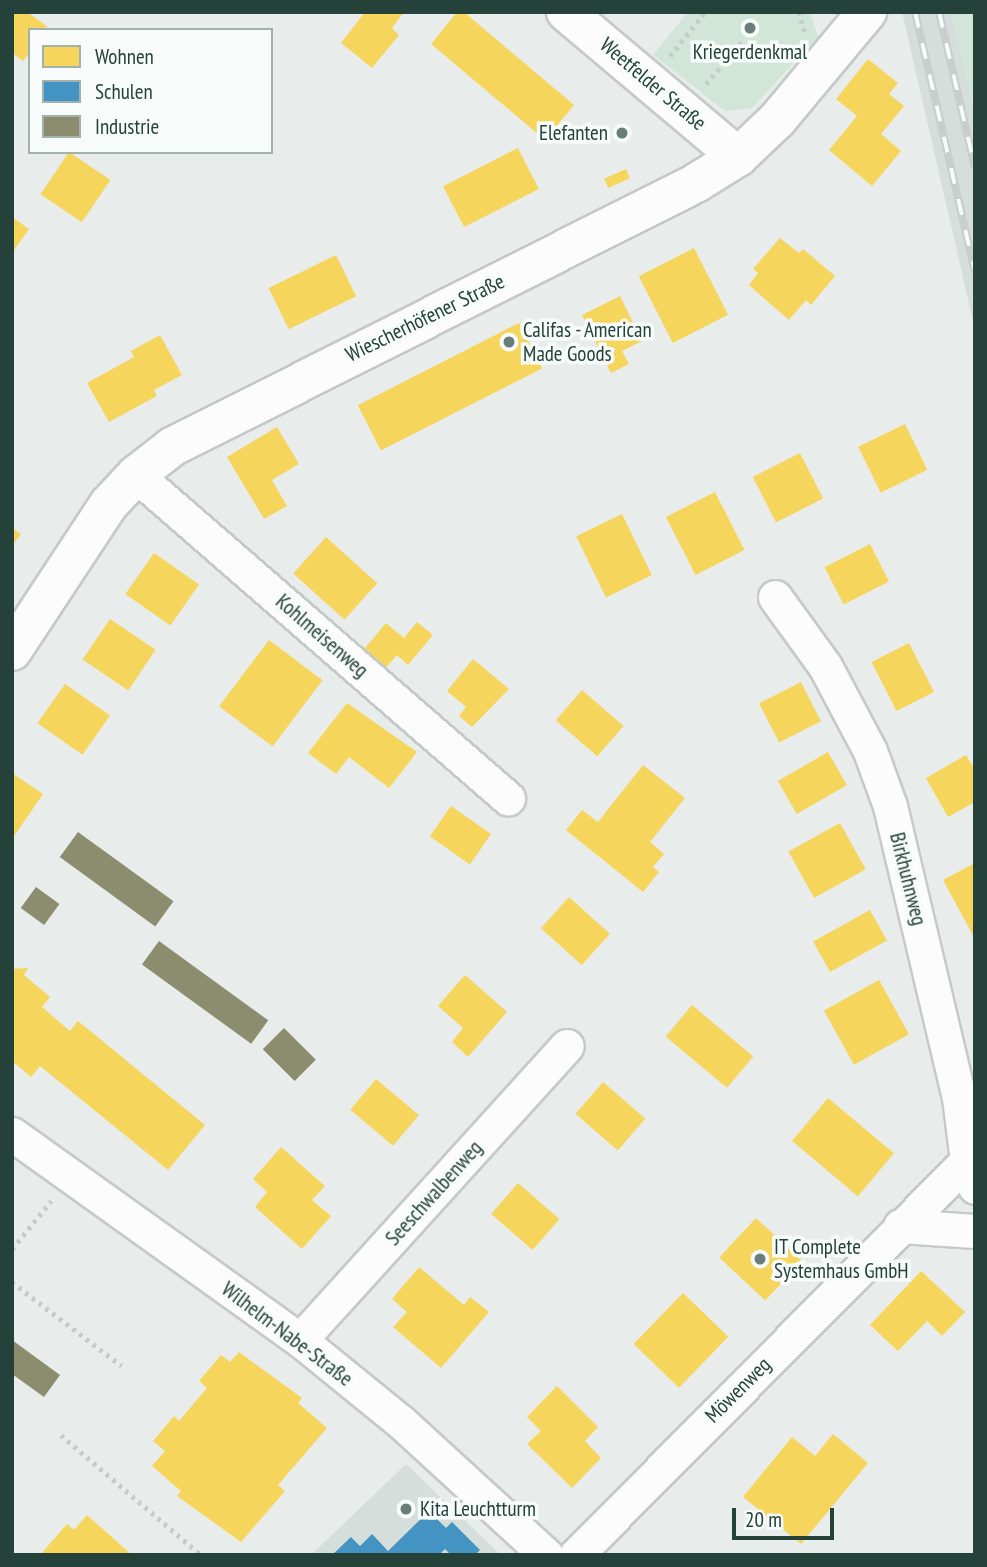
<!DOCTYPE html>
<meta charset="utf-8">
<style>
body{margin:0}
#map{position:relative;width:987px;height:1567px;overflow:hidden;background:#e8edeb;font-family:"PT Sans Narrow",sans-serif}
div>[style]{position:absolute}
.built>*{inset:0;background:#d6dedb}
.green>*{inset:0;background:#d1e6d8}
.homes>*{inset:0;background:#f6d55c;transform-origin:0 0}
.schools>*{inset:0;background:#4393c3}
.industry>*{inset:0;background:#8c8c6e;transform-origin:0 0}
.path>*{height:4.5px;margin-top:-2.25px;transform-origin:0;background:repeating-linear-gradient(90deg,#c3ccca 0 3.5px,transparent 0 8.5px)}
.roads{filter:drop-shadow(2px 0 #c5cac8) drop-shadow(-2px 0 #c5cac8) drop-shadow(0 2px #c5cac8) drop-shadow(0 -2px #c5cac8)}
.minor>*{height:33px;margin:-16.5px;padding:0 16.5px;transform-origin:16.5px;border-radius:16.5px;background:#fcfcfc}
.tertiary>*{height:38px;margin:-19px;padding:0 19px;transform-origin:19px;border-radius:19px;background:#fcfcfc}
.rail>*{height:8px;margin-top:-4px;transform-origin:0;background:repeating-linear-gradient(90deg,#f7fbf9 0 16px,#c9cdcc 0 32px);box-sizing:border-box;border-block:2px solid #c9cdcc}
.dots>*{width:19px;height:19px;translate:-50% -50%;box-sizing:border-box;border:4px solid #f7fbf9;border-radius:50%}
span{translate:-50% -50%;white-space:nowrap;text-align:center;line-height:1.15;-webkit-text-stroke:7px #f7fbf9;paint-order:stroke}
.poi-label{font-size:21px;color:#24423a}
.right{translate:-100% -50%;text-align:right}
.left{translate:0 -50%;text-align:left}
.street-label{font-size:21px;color:#24423a}
.frame{position:absolute;inset:0;border:14px solid #24423a;pointer-events:none}
.legend{position:absolute;left:28px;top:28px;width:245px;height:126px;box-sizing:border-box;background:#f7fbf9;border:2px solid #a3b1ad;margin:0;padding:9px 12px;list-style:none;font-size:21px;color:#24423a}
.legend li{display:flex;align-items:center;gap:14px;height:35px}
.legend b{width:35px;border:2px solid #a3b1ad}
.scale{position:absolute;left:732px;top:1508px;width:102px;height:32px;box-sizing:border-box;border:4px solid #24423a;border-top:0;padding-left:9px;font-size:21px;line-height:24px;white-space:nowrap;color:#24423a;-webkit-text-stroke:5px #f7fbf9;paint-order:stroke}
</style>
<div id="map">
<div class="built">
<i style="clip-path:polygon(902px 12px,952px 12px,975px 113px,975px 330px)"></i>
<i style="clip-path:polygon(406px 1464px,501px 1555px,311px 1555px)"></i>
</div>
<div class="green">
<i style="clip-path:polygon(688px 12px,810px 12px,818px 37px,752px 108px,725px 111px,653px 55px)"></i>
<i style="clip-path:polygon(952px 12px,975px 12px,975px 112px)"></i>
</div>
<div class="homes">
<i style="clip-path:polygon(12px 12px,27px 12px,48px 27px,30px 30px,30px 52px,23px 61px,12px 53px)"></i>
<i style="clip-path:polygon(365px 12px,404px 12px,392px 28px,399px 35px,372px 68px,341px 43px)"></i>
<i style="clip-path:polygon(457px 12px,464px 12px,574px 105px,545px 140px,431px 44px)"></i>
<i style="clip-path:polygon(868px 59px,898px 83px,889px 94px,904px 106px,881px 134px,901px 151px,872px 186px,829px 150px,857px 116px,836px 99px)"></i>
<i style="left:518px;top:148px;width:46px;height:84px;rotate:63deg"></i>
<i style="left:69px;top:152px;width:50px;height:51px;rotate:34deg"></i>
<i style="left:626px;top:169px;width:10px;height:24px;rotate:66deg"></i>
<i style="clip-path:polygon(12px 217px,29px 229px,12px 253px)"></i>
<i style="clip-path:polygon(780px 238px,799px 253px,803px 249px,835px 276px,811px 305px,806px 300px,789px 320px,749px 285px,758px 273px,753px 269px)"></i>
<i style="left:694px;top:248px;width:75px;height:62px;rotate:63deg"></i>
<i style="left:336px;top:255px;width:46px;height:75px;rotate:64deg"></i>
<i style="clip-path:polygon(620px 296px,642px 341px,622px 351px,629px 364px,611px 373px,582px 315px)"></i>
<i style="left:519px;top:323px;width:51px;height:181px;rotate:63deg"></i>
<i style="clip-path:polygon(160px 335px,182px 375px,154px 390px,157px 396px,109px 422px,87px 383px,134px 357px,131px 351px)"></i>
<i style="left:905px;top:424px;width:51px;height:52px;rotate:64deg"></i>
<i style="clip-path:polygon(277px 427px,299px 464px,272px 480px,287px 506px,264px 519px,227px 457px)"></i>
<i style="left:800px;top:453px;width:51px;height:53px;rotate:63deg"></i>
<i style="left:715px;top:492px;width:65px;height:55px;rotate:63deg"></i>
<i style="left:622px;top:514px;width:68px;height:51px;rotate:64deg"></i>
<i style="clip-path:polygon(12px 528px,21px 534px,12px 546px)"></i>
<i style="left:326px;top:537px;width:69px;height:49px;rotate:42deg"></i>
<i style="left:870px;top:544px;width:42px;height:51px;rotate:63deg"></i>
<i style="left:154px;top:553px;width:55px;height:50px;rotate:35deg"></i>
<i style="left:110px;top:619px;width:55px;height:49px;rotate:34deg"></i>
<i style="clip-path:polygon(417px 622px,433px 635px,408px 665px,397px 655px,383px 671px,361px 653px,386px 623px,404px 638px)"></i>
<i style="left:269px;top:640px;width:67px;height:83px;rotate:37deg"></i>
<i style="left:909px;top:643px;width:55px;height:42px;rotate:63deg"></i>
<i style="clip-path:polygon(473px 659px,509px 689px,472px 727px,459px 716px,466px 707px,447px 691px)"></i>
<i style="left:801px;top:682px;width:44px;height:47px;rotate:63deg"></i>
<i style="left:65px;top:684px;width:55px;height:48px;rotate:35deg"></i>
<i style="left:582px;top:690px;width:55px;height:40px;rotate:41deg"></i>
<i style="clip-path:polygon(347px 703px,417px 752px,389px 788px,349px 757px,336px 774px,308px 753px)"></i>
<i style="left:828px;top:752px;width:38px;height:58px;rotate:60deg"></i>
<i style="clip-path:polygon(966px 755px,975px 770px,975px 802px,948px 817px,926px 778px)"></i>
<i style="clip-path:polygon(643px 765px,685px 798px,650px 842px,664px 854px,653px 867px,659px 872px,643px 892px,566px 830px,582px 810px,598px 822px)"></i>
<i style="clip-path:polygon(12px 773px,43px 794px,12px 839px)"></i>
<i style="left:451px;top:806px;width:49px;height:37px;rotate:35deg"></i>
<i style="left:840px;top:823px;width:53px;height:59px;rotate:61deg"></i>
<i style="clip-path:polygon(975px 863px,975px 939px,943px 880px)"></i>
<i style="left:569px;top:897px;width:55px;height:42px;rotate:42deg"></i>
<i style="left:870px;top:910px;width:35px;height:65px;rotate:61deg"></i>
<i style="clip-path:polygon(28px 968px,24px 975px,50px 997px,42px 1007px,70px 1031px,78px 1021px,205px 1125px,168px 1170px,40px 1066px,31px 1077px,12px 1061px,12px 969px)"></i>
<i style="clip-path:polygon(465px 975px,507px 1012px,468px 1057px,452px 1042px,463px 1028px,438px 1006px)"></i>
<i style="left:879px;top:980px;width:62px;height:63px;rotate:61deg"></i>
<i style="left:692px;top:1005px;width:80px;height:41px;rotate:40deg"></i>
<i style="left:376px;top:1079px;width:56px;height:40px;rotate:40deg"></i>
<i style="left:603px;top:1082px;width:56px;height:42px;rotate:41deg"></i>
<i style="left:828px;top:1098px;width:86px;height:56px;rotate:40deg"></i>
<i style="clip-path:polygon(281px 1147px,325px 1186px,312px 1200px,331px 1216px,302px 1249px,255px 1207px,267px 1192px,253px 1179px)"></i>
<i style="left:518px;top:1183px;width:55px;height:41px;rotate:41deg"></i>
<i style="left:756px;top:1218px;width:63px;height:54px;rotate:43deg"></i>
<i style="clip-path:polygon(419px 1267px,464px 1305px,470px 1297px,489px 1312px,441px 1368px,393px 1327px,407px 1312px,392px 1299px)"></i>
<i style="clip-path:polygon(921px 1271px,965px 1312px,942px 1336px,927px 1321px,898px 1351px,870px 1325px)"></i>
<i style="left:683px;top:1293px;width:63px;height:71px;rotate:44deg"></i>
<i style="clip-path:polygon(239px 1352px,302px 1398px,298px 1403px,327px 1428px,278px 1485px,285px 1491px,241px 1542px,177px 1496px,181px 1491px,152px 1466px,165px 1451px,153px 1441px,174px 1416px,179px 1421px,207px 1388px,199px 1381px,221px 1355px,230px 1362px)"></i>
<i style="clip-path:polygon(557px 1386px,598px 1427px,585px 1441px,601px 1458px,572px 1488px,527px 1444px,541px 1431px,527px 1417px)"></i>
<i style="clip-path:polygon(833px 1434px,868px 1463px,801px 1544px,743px 1497px,792px 1437px,815px 1456px)"></i>
<i style="clip-path:polygon(87px 1515px,132px 1555px,40px 1555px,67px 1524px,74px 1530px)"></i>
</div>
<div class="schools">
<i style="clip-path:polygon(429px 1511px,446px 1528px,452px 1522px,480px 1550px,475px 1555px,451px 1555px,445px 1549px,439px 1555px,332px 1555px,351px 1537px,360px 1546px,372px 1534px,388px 1551px)"></i>
</div>
<div class="industry">
<i style="left:78px;top:832px;width:118px;height:31px;rotate:36deg"></i>
<i style="left:36px;top:887px;width:29px;height:26px;rotate:36deg"></i>
<i style="left:159px;top:941px;width:135px;height:29px;rotate:36deg"></i>
<i style="left:284px;top:1028px;width:45px;height:30px;rotate:45deg"></i>
<i style="clip-path:polygon(12px 1340px,60px 1375px,44px 1397px,12px 1374px)"></i>
</div>
<div class="path">
<i style="left:799px;top:12px;width:21px;rotate:73deg"></i>
<i style="left:670px;top:56px;width:56px;rotate:-51.5deg"></i>
<i style="left:706px;top:84px;width:56px;rotate:-50.1deg"></i>
<i style="left:12px;top:1249px;width:62px;rotate:-50.9deg"></i>
<i style="left:12px;top:1282px;width:138px;rotate:37.4deg"></i>
<i style="left:61px;top:1435px;width:184px;rotate:40.6deg"></i>
</div>
<div class="roads">
<div class="minor">
<i style="left:136px;top:475px;width:493px;rotate:41deg"></i>
<i style="left:775px;top:597px;width:85px;rotate:54.1deg"></i>
<i style="left:825px;top:666px;width:96px;rotate:62.1deg"></i>
<i style="left:870px;top:751px;width:59px;rotate:70deg"></i>
<i style="left:890px;top:806px;width:299px;rotate:76.7deg"></i>
<i style="left:959px;top:1097px;width:64px;rotate:82.9deg"></i>
<i style="left:967px;top:1161px;width:27px;rotate:73deg"></i>
<i style="left:12px;top:1134px;width:354px;rotate:35.6deg"></i>
<i style="left:300px;top:1340px;width:130px;rotate:39.1deg"></i>
<i style="left:401px;top:1422px;width:197px;rotate:42.5deg"></i>
<i style="left:900px;top:1226px;width:75px;rotate:3.8deg"></i>
<i style="left:300px;top:1340px;width:397px;rotate:-47.8deg"></i>
<i style="left:576px;top:1555px;width:555px;rotate:-45.22deg"></i>
</div>
<div class="tertiary">
<i style="left:566px;top:12px;width:225px;rotate:40.1deg"></i>
<i style="left:12px;top:651px;width:176px;rotate:-56.6deg"></i>
<i style="left:109px;top:504px;width:40px;rotate:-47deg"></i>
<i style="left:136px;top:475px;width:46px;rotate:-37.9deg"></i>
<i style="left:172px;top:447px;width:587px;rotate:-26.74deg"></i>
<i style="left:696px;top:183px;width:49px;rotate:-31.8deg"></i>
<i style="left:738px;top:157px;width:54px;rotate:-43.5deg"></i>
<i style="left:777px;top:120px;width:141px;rotate:-50.2deg"></i>
</div>
</div>
<div class="rail">
<i style="left:915px;top:12px;width:267px;rotate:77deg"></i>
<i style="left:939px;top:12px;width:160px;rotate:77deg"></i>
</div>
<div class="dots">
<i style="left:750px;top:28px;background:#697e78"></i>
<i style="left:622px;top:133px;background:#697e78"></i>
<i style="left:509px;top:342px;background:#697e78"></i>
<i style="left:760px;top:1259px;background:#697e78"></i>
<i style="left:406px;top:1509px;background:#697e78"></i>
</div>
<div class="poi-label">
<span style="left:750px;top:52px">Kriegerdenkmal</span>
<span class="right" style="left:608px;top:133px">Elefanten</span>
<span class="left" style="left:523px;top:342px">Califas - American<br>Made Goods</span>
<span class="left" style="left:774px;top:1259px">IT Complete<br>Systemhaus GmbH</span>
<span class="left" style="left:420px;top:1509px">Kita Leuchtturm</span>
</div>
<div class="street-label">
<span style="left:653px;top:84px;rotate:40deg">Weetfelder Straße</span>
<span style="left:425px;top:318px;rotate:-26deg">Wiescherhöfener Straße</span>
<span style="left:322px;top:636px;rotate:41deg">Kohlmeisenweg</span>
<span style="left:908px;top:879px;rotate:76deg">Birkhuhnweg</span>
<span style="left:434px;top:1193px;rotate:-48deg">Seeschwalbenweg</span>
<span style="left:287px;top:1334px;rotate:37deg">Wilhelm-Nabe-Straße</span>
<span style="left:738px;top:1390px;rotate:-45deg">Möwenweg</span>
</div>
<div class="frame"></div>
<ul class="legend">
<li><b style="height:19px;background:#f6d55c"></b>Wohnen</li>
<li><b style="height:19px;background:#4393c3"></b>Schulen</li>
<li><b style="height:19px;background:#8c8c6e"></b>Industrie</li>
</ul>
<div class="scale">20 m</div>
</div>
